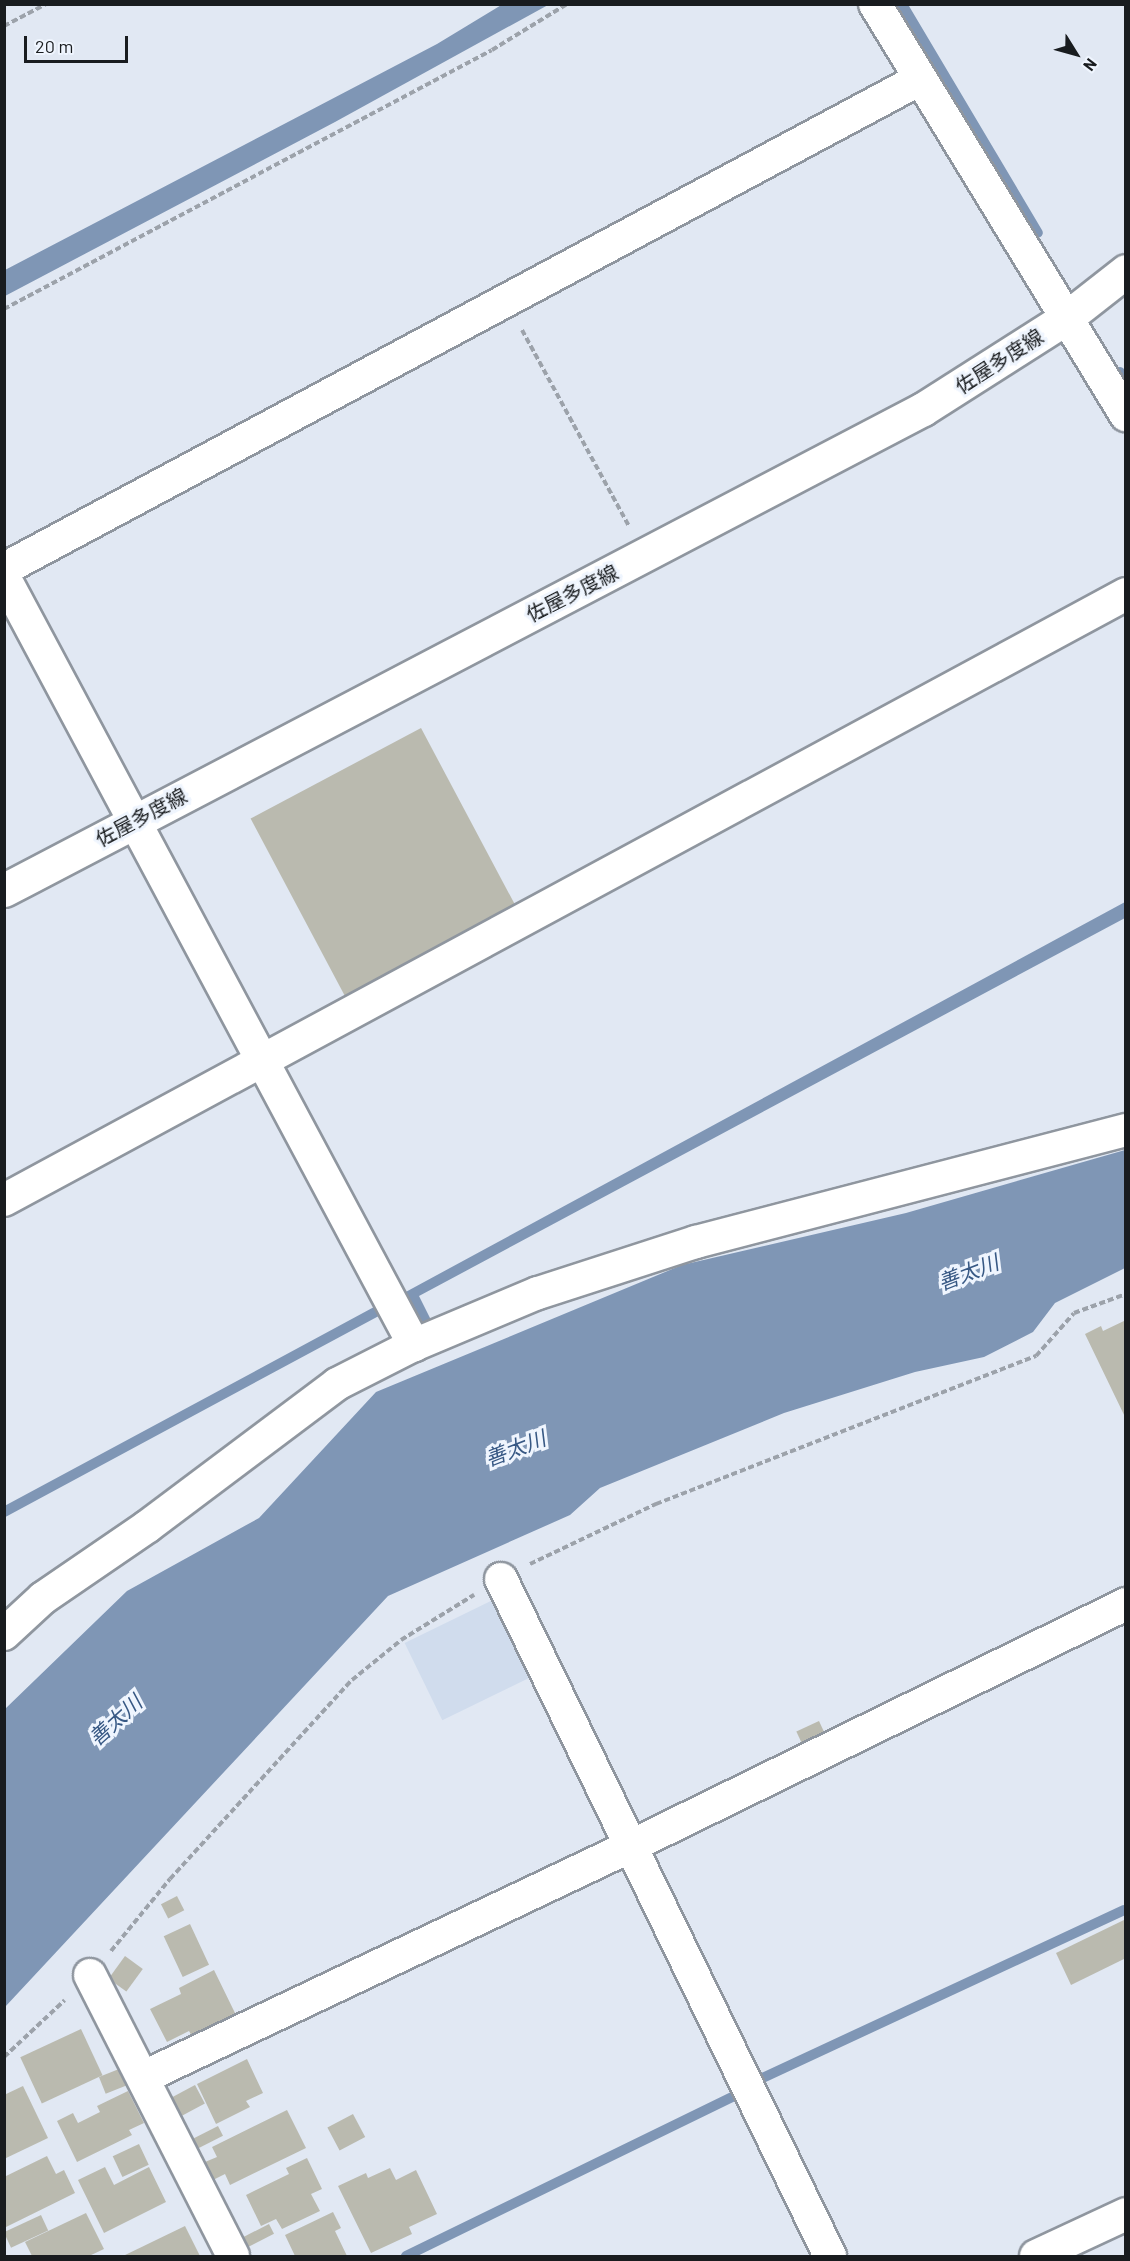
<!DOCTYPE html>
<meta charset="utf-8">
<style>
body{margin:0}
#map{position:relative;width:1130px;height:2261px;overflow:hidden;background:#e1e8f3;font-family:Barlow,"Noto Sans JP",sans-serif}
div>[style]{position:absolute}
.built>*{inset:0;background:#d0dced;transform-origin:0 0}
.water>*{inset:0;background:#7f96b5}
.stream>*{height:10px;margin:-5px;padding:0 5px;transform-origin:5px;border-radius:5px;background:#7f96b5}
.building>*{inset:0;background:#babaaf;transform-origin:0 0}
.path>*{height:4px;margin-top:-2px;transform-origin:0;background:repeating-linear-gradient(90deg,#9ca2aa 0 6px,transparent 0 9px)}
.roads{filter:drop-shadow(2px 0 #8f969f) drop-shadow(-2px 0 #8f969f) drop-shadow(0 2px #8f969f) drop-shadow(0 -2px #8f969f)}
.street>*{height:32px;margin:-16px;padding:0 16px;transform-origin:16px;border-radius:16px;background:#fff}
.secondary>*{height:33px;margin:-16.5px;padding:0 16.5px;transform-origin:16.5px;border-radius:16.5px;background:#fff}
span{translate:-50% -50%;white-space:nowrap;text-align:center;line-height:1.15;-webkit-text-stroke:6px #eff5fe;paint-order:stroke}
.street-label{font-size:20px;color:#191c1f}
.water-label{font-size:21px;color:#375884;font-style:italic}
.frame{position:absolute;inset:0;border:6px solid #191c1f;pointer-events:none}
.north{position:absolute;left:1046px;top:24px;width:60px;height:60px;-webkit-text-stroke:4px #eff5fe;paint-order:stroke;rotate:127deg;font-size:16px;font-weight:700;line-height:24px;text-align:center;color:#191c1f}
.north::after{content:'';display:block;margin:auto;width:21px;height:27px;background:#191c1f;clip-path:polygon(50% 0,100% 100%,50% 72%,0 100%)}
.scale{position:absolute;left:24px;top:36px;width:104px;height:27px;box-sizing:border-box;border:3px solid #191c1f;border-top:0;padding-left:8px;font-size:18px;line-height:21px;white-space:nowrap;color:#191c1f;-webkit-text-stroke:4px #eff5fe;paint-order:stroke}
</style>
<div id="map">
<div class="built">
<i style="left:499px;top:1597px;width:86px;height:105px;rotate:64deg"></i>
</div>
<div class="water">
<i style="clip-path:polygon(503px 4px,548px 5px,335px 122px,5px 296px,5px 270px,437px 44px)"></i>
<i style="clip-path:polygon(1125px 902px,1125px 918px,419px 1296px,433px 1324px,419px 1330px,402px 1294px)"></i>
<i style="clip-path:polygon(1125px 1150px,1125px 1268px,1055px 1303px,1033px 1332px,984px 1357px,915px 1372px,784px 1413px,600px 1488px,570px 1515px,388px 1596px,5px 2007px,5px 1709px,127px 1591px,259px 1518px,376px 1392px,682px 1265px,906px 1213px)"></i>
</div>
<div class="stream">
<i style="left:902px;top:4px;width:266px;rotate:59.3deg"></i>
<i style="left:1120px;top:372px;width:12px;rotate:59deg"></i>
<i style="left:4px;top:1512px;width:424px;rotate:-28.3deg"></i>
<i style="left:758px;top:2080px;width:404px;rotate:-24.9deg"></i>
<i style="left:406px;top:2256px;width:372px;rotate:-26deg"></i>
</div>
<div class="building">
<i style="left:421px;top:728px;width:202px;height:193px;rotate:62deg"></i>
<i style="clip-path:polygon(1126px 1320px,1126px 1419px,1085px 1334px,1101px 1326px,1103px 1331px)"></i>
<i style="left:819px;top:1721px;width:17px;height:25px;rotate:65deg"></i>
<i style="left:177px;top:1896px;width:16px;height:18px;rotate:63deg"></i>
<i style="clip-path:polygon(1126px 1919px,1126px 1958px,1071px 1985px,1056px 1953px)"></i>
<i style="left:190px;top:1924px;width:45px;height:29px;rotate:65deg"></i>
<i style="left:125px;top:1956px;width:22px;height:28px;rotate:36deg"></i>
<i style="clip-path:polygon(214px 1970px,235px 2013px,193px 2038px,189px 2031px,167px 2042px,150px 2009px,181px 1994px,179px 1988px)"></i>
<i style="left:81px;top:2029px;width:51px;height:67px;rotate:65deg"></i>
<i style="clip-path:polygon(247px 2059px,263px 2093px,246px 2101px,250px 2107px,216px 2124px,197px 2084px)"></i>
<i style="left:124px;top:2067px;width:18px;height:27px;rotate:68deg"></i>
<i style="left:195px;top:2085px;width:21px;height:27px;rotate:62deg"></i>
<i style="clip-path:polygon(23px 2086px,48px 2138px,4px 2159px,4px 2095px)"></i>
<i style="clip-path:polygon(128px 2091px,144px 2123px,129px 2130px,132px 2135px,77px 2162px,57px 2121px,73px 2113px,78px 2123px,100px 2112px,97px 2106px)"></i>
<i style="clip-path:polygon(287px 2110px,306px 2148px,230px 2185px,225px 2174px,213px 2180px,205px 2162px,217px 2157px,212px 2147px)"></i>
<i style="left:353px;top:2114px;width:26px;height:29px;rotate:62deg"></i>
<i style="left:218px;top:2126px;width:11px;height:32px;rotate:63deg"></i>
<i style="left:139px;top:2144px;width:23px;height:29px;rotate:65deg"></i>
<i style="clip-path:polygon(47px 2156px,56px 2174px,64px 2170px,75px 2193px,4px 2228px,4px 2177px)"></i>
<i style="clip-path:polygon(307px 2158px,322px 2189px,311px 2194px,320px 2211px,282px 2229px,276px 2219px,261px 2226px,246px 2195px,289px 2174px,286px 2168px)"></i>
<i style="clip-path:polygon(105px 2167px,114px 2185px,149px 2167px,166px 2202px,104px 2233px,78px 2180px)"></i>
<i style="clip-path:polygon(390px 2168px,396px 2180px,416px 2170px,437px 2214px,409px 2227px,412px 2234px,371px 2253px,338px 2186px,366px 2173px,368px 2178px)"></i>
<i style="clip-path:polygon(333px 2212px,341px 2228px,335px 2231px,347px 2256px,295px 2256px,285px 2235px)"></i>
<i style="clip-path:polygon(86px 2213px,104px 2249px,89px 2256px,32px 2256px,25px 2242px)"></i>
<i style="left:41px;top:2215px;width:17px;height:41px;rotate:65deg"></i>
<i style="left:269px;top:2224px;width:11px;height:34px;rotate:63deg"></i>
<i style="clip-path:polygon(185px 2226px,200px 2256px,123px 2256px)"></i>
</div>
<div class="path">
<i style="left:4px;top:26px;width:47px;rotate:-27.6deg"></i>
<i style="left:4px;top:309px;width:552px;rotate:-27.96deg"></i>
<i style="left:492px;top:50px;width:88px;rotate:-31.5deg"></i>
<i style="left:522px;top:330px;width:223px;rotate:61.4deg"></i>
<i style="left:530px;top:1564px;width:140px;rotate:-25.5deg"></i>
<i style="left:656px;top:1504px;width:408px;rotate:-21.3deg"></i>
<i style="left:1036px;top:1356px;width:57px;rotate:-48.5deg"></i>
<i style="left:1074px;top:1313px;width:55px;rotate:-20.1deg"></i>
<i style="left:111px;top:1951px;width:93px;rotate:-50.7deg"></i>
<i style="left:170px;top:1879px;width:270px;rotate:-47.6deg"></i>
<i style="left:352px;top:1680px;width:63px;rotate:-39.2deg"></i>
<i style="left:401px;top:1640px;width:86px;rotate:-31.7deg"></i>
<i style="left:4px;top:2057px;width:83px;rotate:-43.1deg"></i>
</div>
<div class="roads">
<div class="street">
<i style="left:875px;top:4px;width:482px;rotate:58.6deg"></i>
<i style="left:4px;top:569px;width:1039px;rotate:-28.14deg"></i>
<i style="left:4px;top:577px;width:871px;rotate:61.9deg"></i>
<i style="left:4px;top:1200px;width:1275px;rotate:-28.37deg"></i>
<i style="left:501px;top:1579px;width:753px;rotate:64.08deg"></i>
<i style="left:4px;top:1634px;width:53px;rotate:-42.7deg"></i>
<i style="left:43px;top:1598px;width:127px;rotate:-34.4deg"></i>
<i style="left:148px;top:1526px;width:236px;rotate:-36.9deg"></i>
<i style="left:337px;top:1384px;width:86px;rotate:-26.9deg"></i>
<i style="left:414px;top:1345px;width:134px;rotate:-22.8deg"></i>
<i style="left:538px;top:1293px;width:166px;rotate:-17.9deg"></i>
<i style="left:696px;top:1242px;width:444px;rotate:-14.6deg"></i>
<i style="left:90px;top:1975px;width:315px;rotate:63deg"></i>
<i style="left:144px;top:2077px;width:539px;rotate:-25.38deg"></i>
<i style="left:631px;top:1846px;width:551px;rotate:-26.05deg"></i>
<i style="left:1036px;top:2256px;width:99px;rotate:-25deg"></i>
</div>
<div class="secondary">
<i style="left:4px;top:890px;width:1037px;rotate:-27.63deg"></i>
<i style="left:923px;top:409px;width:169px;rotate:-32.5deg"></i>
<i style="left:1066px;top:318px;width:76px;rotate:-38.1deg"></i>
</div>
</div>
<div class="street-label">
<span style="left:999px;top:361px;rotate:-33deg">佐屋多度線</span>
<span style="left:572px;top:593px;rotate:-27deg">佐屋多度線</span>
<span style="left:141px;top:817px;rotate:-28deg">佐屋多度線</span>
</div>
<div class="water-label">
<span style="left:968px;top:1272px;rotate:-21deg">善太川</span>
<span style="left:515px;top:1448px;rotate:-21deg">善太川</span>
<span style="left:115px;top:1720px;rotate:-42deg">善太川</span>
</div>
<div class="frame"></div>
<div class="north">N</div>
<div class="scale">20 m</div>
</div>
